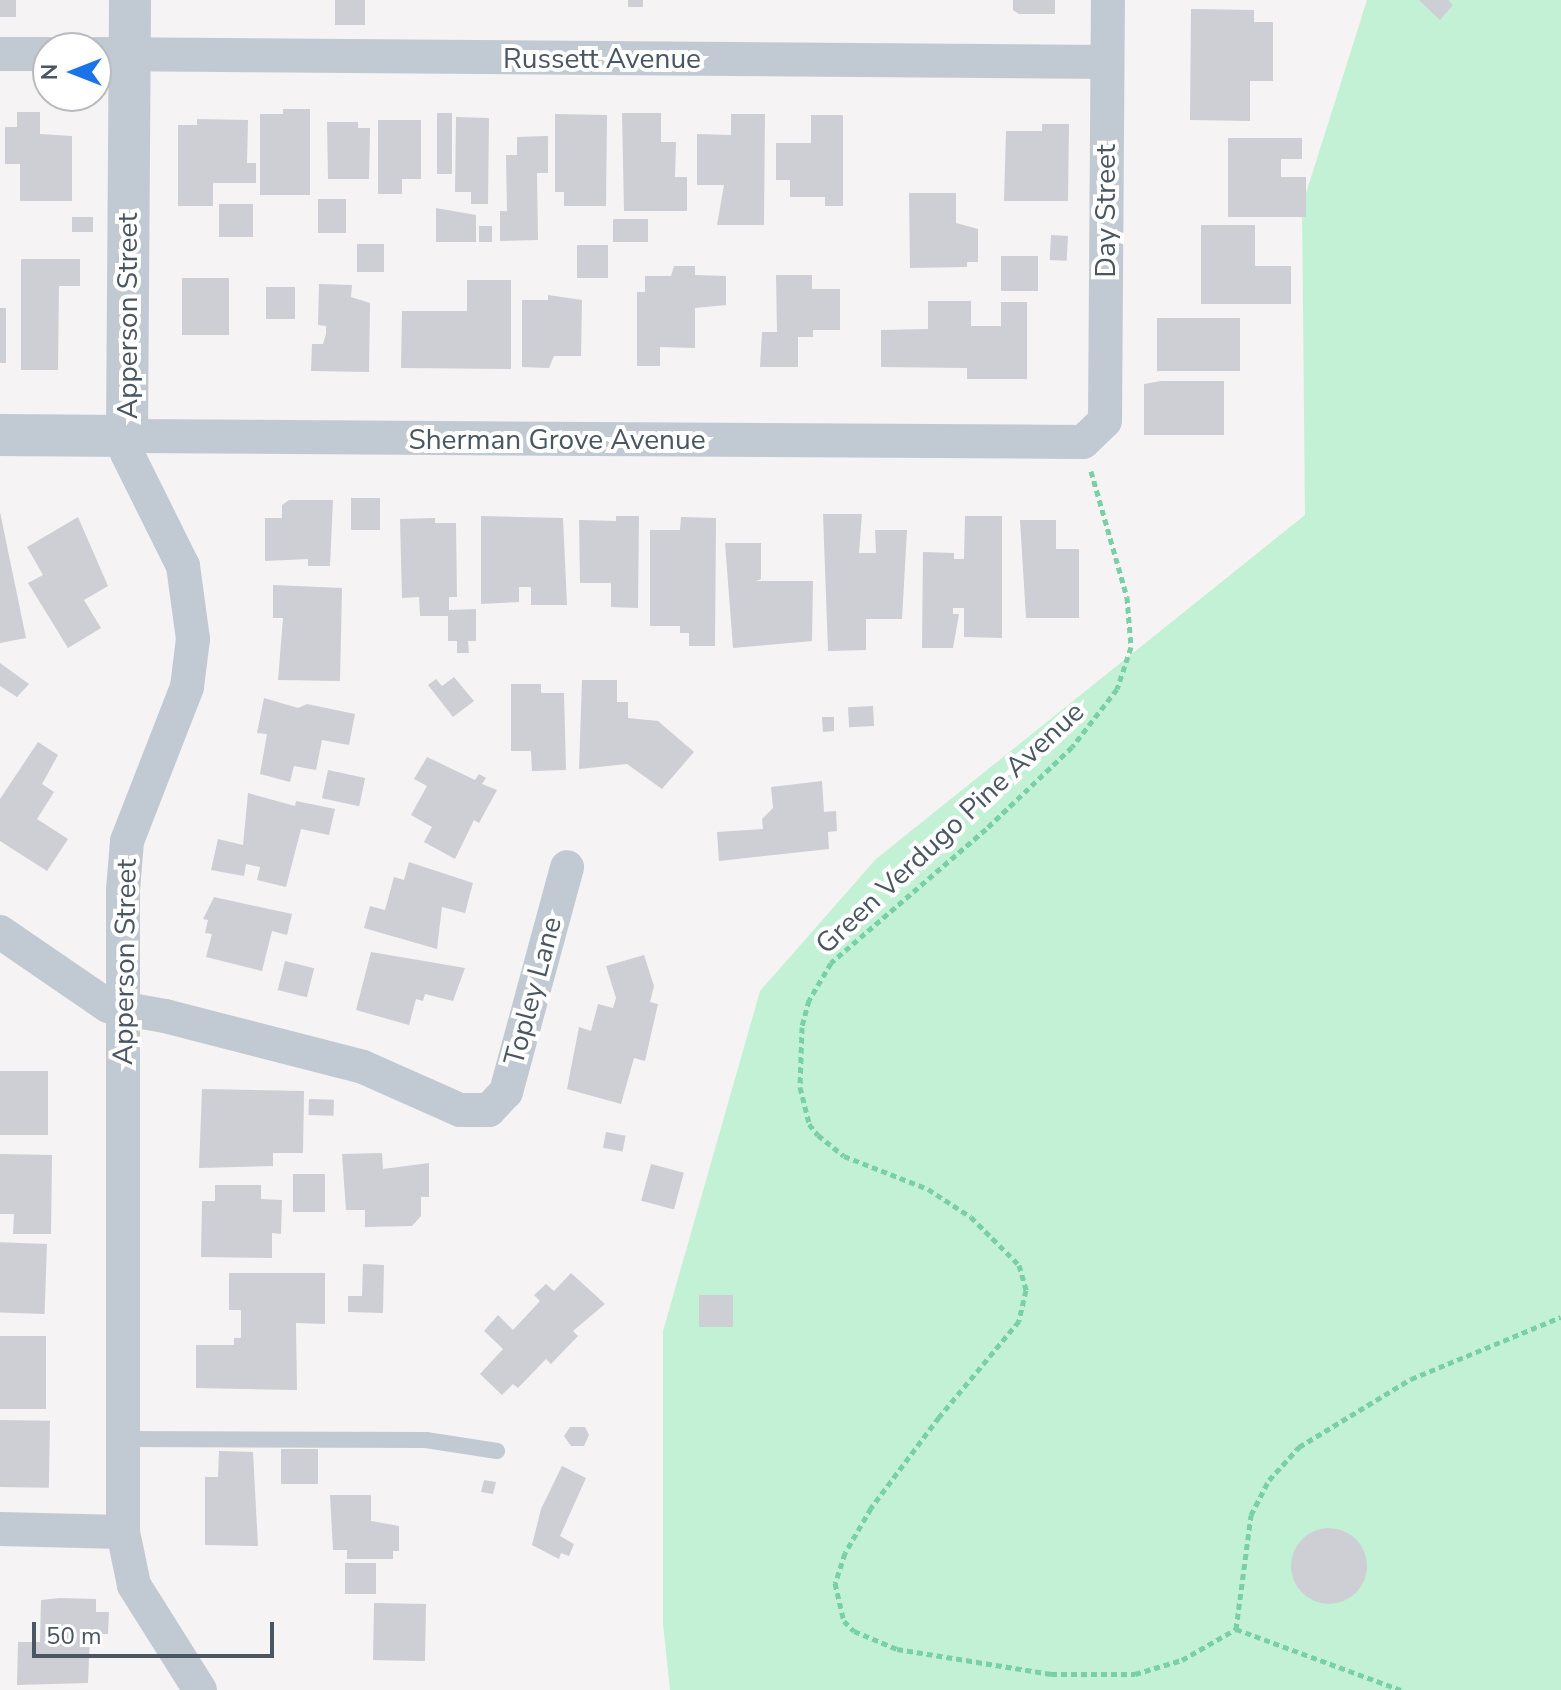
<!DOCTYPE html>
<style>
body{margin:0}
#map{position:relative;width:1561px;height:1690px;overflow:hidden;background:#f5f3f3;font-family:"Nunito Sans",sans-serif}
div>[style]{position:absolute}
.green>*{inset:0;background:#c3f1d5}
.building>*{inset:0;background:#cdcfd5;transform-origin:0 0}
.round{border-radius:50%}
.path>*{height:5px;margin-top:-2.5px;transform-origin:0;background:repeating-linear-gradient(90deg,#7ad0a6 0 6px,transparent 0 10px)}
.service>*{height:16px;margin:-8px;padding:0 8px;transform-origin:8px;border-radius:8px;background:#c1cad2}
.minor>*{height:34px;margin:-17px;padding:0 17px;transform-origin:17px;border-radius:17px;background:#c1cad2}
.tertiary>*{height:42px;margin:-21px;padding:0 21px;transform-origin:21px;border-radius:21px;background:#c1cad2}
span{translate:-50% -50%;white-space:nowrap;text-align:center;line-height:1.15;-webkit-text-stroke:8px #fff;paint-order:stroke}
.street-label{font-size:28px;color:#4a5661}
.north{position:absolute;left:32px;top:32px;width:80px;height:80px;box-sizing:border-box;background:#fff;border:2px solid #b7bbc0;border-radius:50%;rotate:270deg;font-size:22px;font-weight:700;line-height:32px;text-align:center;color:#4a5661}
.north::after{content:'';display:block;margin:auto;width:28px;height:36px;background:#1a73e8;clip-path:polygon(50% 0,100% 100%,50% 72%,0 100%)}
.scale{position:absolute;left:32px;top:1622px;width:242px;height:36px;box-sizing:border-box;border:4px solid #4a5661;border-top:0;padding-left:10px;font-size:24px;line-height:28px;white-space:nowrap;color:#4a5661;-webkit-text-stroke:6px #fff;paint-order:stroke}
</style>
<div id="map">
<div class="green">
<i style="clip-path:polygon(1367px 0,1561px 0,1561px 1690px,670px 1690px,663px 1624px,663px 1331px,760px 991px,876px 859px,1305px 515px,1302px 206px)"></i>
</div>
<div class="building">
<i style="left:0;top:0;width:16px;height:17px"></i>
<i style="left:365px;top:0;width:25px;height:30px;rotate:90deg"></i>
<i style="left:628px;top:0;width:15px;height:7px"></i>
<i style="clip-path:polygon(1013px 0,1055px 0,1055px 14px,1019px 14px,1013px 10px)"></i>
<i style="clip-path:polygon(1419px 0,1448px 0,1453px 5px,1440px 20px)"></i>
<i style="clip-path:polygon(1191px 9px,1254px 10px,1254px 22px,1273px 22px,1273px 81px,1250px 81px,1250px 121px,1190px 120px)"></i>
<i style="clip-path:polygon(283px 109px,310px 109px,310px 195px,260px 195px,260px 114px,283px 114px)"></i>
<i style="clip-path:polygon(17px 112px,40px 112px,40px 134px,72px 136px,72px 201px,20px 201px,20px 164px,5px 164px,5px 127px,17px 127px)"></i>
<i style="left:452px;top:113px;width:61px;height:15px;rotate:90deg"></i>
<i style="clip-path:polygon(622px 113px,661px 113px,661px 142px,676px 142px,675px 177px,687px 177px,687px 211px,624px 211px)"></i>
<i style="clip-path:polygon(555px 114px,607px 115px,606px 206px,564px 206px,564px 192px,555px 192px)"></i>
<i style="clip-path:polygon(731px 114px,765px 114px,764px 225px,717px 225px,724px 185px,697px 185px,697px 134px,731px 135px)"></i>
<i style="clip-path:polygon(811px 115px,843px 115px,843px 206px,825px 206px,825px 197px,790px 197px,790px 180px,776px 180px,776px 143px,811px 143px)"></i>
<i style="clip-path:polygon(456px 117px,489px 118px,488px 204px,471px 204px,471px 192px,455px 192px)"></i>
<i style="clip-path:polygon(197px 119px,248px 120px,247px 163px,256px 163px,256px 183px,213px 183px,213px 206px,178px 206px,178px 125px,197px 125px)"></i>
<i style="clip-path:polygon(378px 120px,421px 120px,421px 179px,402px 179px,402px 194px,378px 194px)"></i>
<i style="clip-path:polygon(327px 122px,358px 122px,358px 128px,370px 128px,369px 179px,328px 179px)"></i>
<i style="clip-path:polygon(1042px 124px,1069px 124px,1068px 201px,1004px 201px,1006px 131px,1042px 131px)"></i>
<i style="clip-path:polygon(548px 136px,548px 173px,537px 173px,538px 240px,500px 241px,500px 211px,507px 211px,506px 155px,517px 155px,517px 137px)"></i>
<i style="clip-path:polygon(1228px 138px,1302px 138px,1302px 159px,1281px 159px,1281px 177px,1306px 177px,1306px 217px,1228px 217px)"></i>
<i style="clip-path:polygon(909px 193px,956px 193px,956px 223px,978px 229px,978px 262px,967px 262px,967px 267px,910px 268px)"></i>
<i style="left:318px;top:199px;width:28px;height:34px"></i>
<i style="left:219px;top:204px;width:34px;height:33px"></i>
<i style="clip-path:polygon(436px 208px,476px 215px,476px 242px,436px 242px)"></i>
<i style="left:72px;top:217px;width:21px;height:15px"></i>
<i style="left:613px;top:219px;width:35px;height:23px"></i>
<i style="clip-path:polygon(1201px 225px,1255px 225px,1255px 266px,1291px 266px,1291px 304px,1201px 304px)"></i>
<i style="left:479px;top:226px;width:13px;height:16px"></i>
<i style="left:1051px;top:235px;width:17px;height:25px;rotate:3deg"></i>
<i style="left:357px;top:244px;width:27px;height:28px"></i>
<i style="left:577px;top:245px;width:31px;height:33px"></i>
<i style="left:1001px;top:256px;width:37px;height:35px"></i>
<i style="clip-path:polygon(21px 259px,80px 259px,80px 286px,59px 286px,58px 370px,21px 370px)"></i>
<i style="clip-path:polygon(674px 266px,695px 266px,695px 275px,726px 276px,726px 305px,695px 308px,695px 348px,660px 347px,660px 366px,637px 366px,637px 292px,645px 292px,645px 276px,671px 276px)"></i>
<i style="clip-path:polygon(776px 275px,812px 275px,812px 289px,840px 289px,840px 330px,813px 330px,813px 337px,798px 337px,798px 367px,760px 367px,762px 332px,777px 332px)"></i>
<i style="left:182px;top:278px;width:47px;height:57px"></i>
<i style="clip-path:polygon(467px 280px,511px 280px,511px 369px,401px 368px,402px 311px,467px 311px)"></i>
<i style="clip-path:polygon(319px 284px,352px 285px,351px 297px,370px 303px,369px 372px,311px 371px,312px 344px,323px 344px,326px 334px,326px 326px,318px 325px)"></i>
<i style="left:266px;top:287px;width:29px;height:32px"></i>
<i style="clip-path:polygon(548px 295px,582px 300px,581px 356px,554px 356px,549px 368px,522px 367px,522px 300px,548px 300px)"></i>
<i style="clip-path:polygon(928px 301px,971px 301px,971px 326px,1001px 326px,1001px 302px,1027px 302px,1027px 379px,967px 379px,967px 368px,881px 367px,881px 330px,928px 329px)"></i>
<i style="left:0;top:308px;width:6px;height:55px"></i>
<i style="left:1240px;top:318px;width:53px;height:83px;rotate:90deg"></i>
<i style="clip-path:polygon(1161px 381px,1224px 381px,1224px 435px,1144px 435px,1144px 384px)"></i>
<i style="left:351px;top:498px;width:29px;height:32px"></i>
<i style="clip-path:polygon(289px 500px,333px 500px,330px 566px,308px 566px,308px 559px,265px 561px,265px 518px,282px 518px,282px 505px)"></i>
<i style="clip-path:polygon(0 512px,26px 638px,0 643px)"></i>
<i style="clip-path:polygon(823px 514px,862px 514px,859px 553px,876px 553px,875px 530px,907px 530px,902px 619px,866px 619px,866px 650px,828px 651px)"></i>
<i style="clip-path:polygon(481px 516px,563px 518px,567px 605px,531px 605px,531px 587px,519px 587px,519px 602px,481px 604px)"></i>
<i style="clip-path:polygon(616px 516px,639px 516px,638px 608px,611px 607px,611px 583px,580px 583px,579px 520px,616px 521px)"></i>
<i style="clip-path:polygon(965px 516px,1002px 516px,1002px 638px,964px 637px,964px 608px,953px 608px,953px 614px,959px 614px,953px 648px,922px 648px,923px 552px,954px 553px,954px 559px,964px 559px)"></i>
<i style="clip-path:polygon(78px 517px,108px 586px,84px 600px,101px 628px,68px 648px,28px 583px,43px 575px,27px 547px)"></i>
<i style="clip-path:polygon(681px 517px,716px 518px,715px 646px,689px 646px,689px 633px,680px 633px,680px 626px,650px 626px,650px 530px,680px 530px)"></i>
<i style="clip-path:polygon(435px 518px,435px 523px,456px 523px,457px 597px,449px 597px,449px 610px,476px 609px,476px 641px,468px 641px,469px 653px,457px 653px,457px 641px,448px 641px,448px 616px,420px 616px,419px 597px,402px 598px,400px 519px)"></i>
<i style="clip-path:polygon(1020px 520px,1056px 520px,1056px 549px,1079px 549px,1079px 618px,1026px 618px)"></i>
<i style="clip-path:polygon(725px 543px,761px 543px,761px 579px,756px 581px,813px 581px,812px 641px,733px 648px)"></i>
<i style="clip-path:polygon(273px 585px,342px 588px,340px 681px,278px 680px,283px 618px,273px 618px)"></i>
<i style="clip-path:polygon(0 663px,29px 684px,17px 697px,0 686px)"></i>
<i style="clip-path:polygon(454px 677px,474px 701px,453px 717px,428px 685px,436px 679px,442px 686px)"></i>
<i style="clip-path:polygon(582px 680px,617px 680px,617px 702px,628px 702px,628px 718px,658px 721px,694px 752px,662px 789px,627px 764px,579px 769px)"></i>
<i style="clip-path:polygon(511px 684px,541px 684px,541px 693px,564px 693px,566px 770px,532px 771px,531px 751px,511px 751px)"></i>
<i style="clip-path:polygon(264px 698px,298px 708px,307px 704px,355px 714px,349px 745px,322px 740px,316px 770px,294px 766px,290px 782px,260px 774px,267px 734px,257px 733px)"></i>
<i style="left:873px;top:706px;width:20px;height:25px;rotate:87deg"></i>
<i style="clip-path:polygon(822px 717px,834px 717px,834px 731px,823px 732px)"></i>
<i style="clip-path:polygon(38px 742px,58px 755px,42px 784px,54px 792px,37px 819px,68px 839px,47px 871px,0 841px,0 799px)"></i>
<i style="clip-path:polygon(427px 757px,475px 780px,479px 774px,486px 778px,482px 784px,497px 790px,479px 823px,474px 820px,455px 859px,424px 842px,432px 827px,411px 815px,427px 786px,414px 779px)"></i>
<i style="left:328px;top:770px;width:38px;height:29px;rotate:12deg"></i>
<i style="clip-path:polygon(822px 781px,824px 812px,836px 811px,837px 831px,828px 832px,829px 849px,719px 861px,717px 832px,763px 829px,762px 819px,773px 808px,771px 787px)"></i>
<i style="clip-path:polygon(248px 793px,295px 806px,296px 801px,335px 809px,329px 835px,301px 829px,286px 887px,257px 880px,260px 867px,246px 864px,244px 876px,211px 870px,218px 839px,243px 845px)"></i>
<i style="clip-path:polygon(409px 862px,473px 883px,465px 913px,442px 907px,437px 949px,364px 928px,370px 906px,385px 910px,394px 877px,404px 880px)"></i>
<i style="clip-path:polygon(214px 897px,292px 914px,287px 935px,272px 931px,262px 971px,206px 957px,212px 934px,205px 933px,208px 920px,203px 919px)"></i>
<i style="clip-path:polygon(371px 952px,465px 968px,453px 1001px,425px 994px,423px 1001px,416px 999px,409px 1025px,356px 1010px)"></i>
<i style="clip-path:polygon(644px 955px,654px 986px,650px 1002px,658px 1004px,645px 1061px,634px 1058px,621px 1104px,567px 1089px,579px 1027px,591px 1031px,598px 1004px,613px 1008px,616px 998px,606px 966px)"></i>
<i style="left:285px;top:961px;width:30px;height:30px;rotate:14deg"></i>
<i style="left:0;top:1071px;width:48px;height:64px"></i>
<i style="clip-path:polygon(202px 1089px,304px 1091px,303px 1153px,273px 1153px,273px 1166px,199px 1168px)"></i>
<i style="left:309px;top:1099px;width:25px;height:16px;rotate:2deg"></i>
<i style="left:606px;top:1132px;width:20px;height:16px;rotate:11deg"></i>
<i style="clip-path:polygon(382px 1153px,383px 1169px,429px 1163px,429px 1197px,421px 1197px,421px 1216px,412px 1226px,365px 1227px,365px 1210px,346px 1210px,342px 1154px)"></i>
<i style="clip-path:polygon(0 1154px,52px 1155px,51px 1234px,13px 1234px,14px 1214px,0 1214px)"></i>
<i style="left:651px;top:1164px;width:34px;height:38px;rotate:15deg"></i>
<i style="left:293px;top:1174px;width:32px;height:38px"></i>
<i style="clip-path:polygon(215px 1185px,261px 1185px,261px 1199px,282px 1200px,281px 1234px,272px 1233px,272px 1258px,201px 1257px,202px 1201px,215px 1201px)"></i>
<i style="left:47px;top:1244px;width:70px;height:47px;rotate:92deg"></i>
<i style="clip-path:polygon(363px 1264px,384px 1265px,383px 1313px,348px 1312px,348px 1296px,362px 1296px)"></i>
<i style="clip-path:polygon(229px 1273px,325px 1273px,325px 1324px,296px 1323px,297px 1390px,196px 1388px,196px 1345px,234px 1345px,234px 1338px,241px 1338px,241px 1310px,229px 1310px)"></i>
<i style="clip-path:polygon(571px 1273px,605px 1304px,573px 1331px,578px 1336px,551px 1364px,546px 1359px,518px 1388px,513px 1384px,502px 1395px,480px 1374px,503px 1349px,484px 1331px,498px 1315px,513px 1330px,540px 1301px,534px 1295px,546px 1284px,554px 1291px)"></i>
<i style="left:699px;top:1295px;width:34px;height:32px"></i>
<i style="left:0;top:1336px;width:46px;height:73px"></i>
<i style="left:0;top:1420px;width:50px;height:67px;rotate:1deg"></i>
<i style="clip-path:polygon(570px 1427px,585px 1427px,589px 1435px,584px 1446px,571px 1446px,564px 1436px)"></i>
<i style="left:281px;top:1449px;width:37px;height:35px"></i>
<i style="clip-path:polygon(219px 1451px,253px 1452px,258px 1546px,205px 1545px,205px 1477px,218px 1477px)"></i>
<i style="clip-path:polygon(562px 1466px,586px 1478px,560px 1536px,574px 1544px,569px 1556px,561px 1553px,559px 1559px,532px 1545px,541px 1509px)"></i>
<i style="clip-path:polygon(484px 1480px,496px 1482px,493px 1494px,481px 1492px)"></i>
<i style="clip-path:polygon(330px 1495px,371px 1495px,371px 1521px,399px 1526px,399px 1551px,393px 1551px,393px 1559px,347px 1559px,347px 1550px,333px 1550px)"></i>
<i class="round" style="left:1291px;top:1528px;width:76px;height:76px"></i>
<i style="left:345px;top:1563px;width:31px;height:31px"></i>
<i style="clip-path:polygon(60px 1598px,96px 1599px,96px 1612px,109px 1612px,108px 1634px,90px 1634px,88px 1683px,17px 1685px,18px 1642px,40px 1642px,41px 1600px)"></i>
<i style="left:374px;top:1603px;width:52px;height:57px;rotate:1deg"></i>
</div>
<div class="path">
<i style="left:1091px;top:471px;width:131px;rotate:74.1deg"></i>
<i style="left:1127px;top:597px;width:50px;rotate:85.4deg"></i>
<i style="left:1131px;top:647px;width:44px;rotate:108.4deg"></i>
<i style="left:1117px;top:689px;width:73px;rotate:127.8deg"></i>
<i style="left:1072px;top:747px;width:119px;rotate:136.4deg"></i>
<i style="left:986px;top:829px;width:205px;rotate:139.2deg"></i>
<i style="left:831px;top:963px;width:43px;rotate:120.7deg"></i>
<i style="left:809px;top:1000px;width:28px;rotate:105deg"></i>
<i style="left:802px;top:1027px;width:60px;rotate:91.9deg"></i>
<i style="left:800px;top:1087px;width:38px;rotate:76deg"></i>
<i style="left:809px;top:1124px;width:14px;rotate:51deg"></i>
<i style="left:818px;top:1135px;width:33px;rotate:39deg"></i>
<i style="left:844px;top:1156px;width:90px;rotate:21.4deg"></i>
<i style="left:928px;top:1189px;width:51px;rotate:33.1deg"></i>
<i style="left:971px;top:1217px;width:68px;rotate:45deg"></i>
<i style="left:1019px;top:1265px;width:26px;rotate:74deg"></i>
<i style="left:1026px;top:1290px;width:32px;rotate:103deg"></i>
<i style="left:1019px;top:1321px;width:125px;rotate:129.8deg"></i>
<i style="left:939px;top:1417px;width:114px;rotate:126.8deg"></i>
<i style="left:871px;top:1508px;width:52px;rotate:120deg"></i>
<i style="left:845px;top:1553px;width:32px;rotate:108deg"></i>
<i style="left:835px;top:1583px;width:39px;rotate:77deg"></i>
<i style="left:844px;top:1621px;width:14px;rotate:45deg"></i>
<i style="left:854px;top:1631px;width:47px;rotate:22.7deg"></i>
<i style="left:897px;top:1649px;width:156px;rotate:9.2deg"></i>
<i style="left:1051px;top:1674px;width:84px"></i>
<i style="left:1135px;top:1674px;width:49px;rotate:-16.6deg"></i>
<i style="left:1182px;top:1660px;width:62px;rotate:-29.9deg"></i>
<i style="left:1236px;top:1629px;width:115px;rotate:-82.5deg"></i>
<i style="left:1251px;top:1515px;width:39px;rotate:-63deg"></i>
<i style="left:1269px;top:1480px;width:45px;rotate:-47.7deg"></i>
<i style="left:1299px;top:1447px;width:131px;rotate:-31.3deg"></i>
<i style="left:1411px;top:1379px;width:162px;rotate:-22.5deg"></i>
<i style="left:1236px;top:1629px;width:176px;rotate:20.3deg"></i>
</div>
<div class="service">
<i style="left:123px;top:1439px;width:303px;rotate:0.2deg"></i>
<i style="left:426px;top:1440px;width:72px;rotate:8.8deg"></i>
</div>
<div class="minor">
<i style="left:0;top:54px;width:48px"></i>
<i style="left:96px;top:54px;width:1011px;rotate:0.45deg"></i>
<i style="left:0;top:932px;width:131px;rotate:34.4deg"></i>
<i style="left:108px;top:1006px;width:58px;rotate:10deg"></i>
<i style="left:165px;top:1016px;width:204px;rotate:14.4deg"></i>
<i style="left:363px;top:1067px;width:106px;rotate:23.9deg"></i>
<i style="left:460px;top:1110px;width:29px"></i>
<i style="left:489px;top:1110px;width:25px;rotate:-47deg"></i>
<i style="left:506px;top:1092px;width:233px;rotate:-74.8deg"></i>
<i style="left:0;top:1529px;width:123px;rotate:1.4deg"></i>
<i style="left:200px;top:1690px;width:124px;rotate:-122.2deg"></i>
<i style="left:134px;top:1585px;width:54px;rotate:-101.7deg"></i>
<i style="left:123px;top:1532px;width:642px;rotate:-90deg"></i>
<i style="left:123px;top:890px;width:49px;rotate:-85.3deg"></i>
<i style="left:127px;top:841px;width:165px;rotate:-68.7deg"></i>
<i style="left:187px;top:687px;width:48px;rotate:-82.9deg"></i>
<i style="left:193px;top:639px;width:74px;rotate:-97.8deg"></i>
<i style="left:183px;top:566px;width:126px;rotate:-116.4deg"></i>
<i style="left:127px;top:453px;width:17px;rotate:-90deg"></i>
<i style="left:127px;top:436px;width:956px;rotate:0.36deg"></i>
<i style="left:1083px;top:442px;width:30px;rotate:-44deg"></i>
<i style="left:1105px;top:421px;width:421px;rotate:-89.6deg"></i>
</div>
<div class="tertiary">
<i style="left:0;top:435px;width:127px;rotate:0.5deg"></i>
<i style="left:127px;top:436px;width:436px;rotate:-89.6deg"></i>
</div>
<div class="street-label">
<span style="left:602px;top:59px">Russett Avenue</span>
<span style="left:1106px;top:211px;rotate:-90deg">Day Street</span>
<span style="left:128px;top:316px;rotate:-90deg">Apperson Street</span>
<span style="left:557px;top:440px">Sherman Grove Avenue</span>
<span style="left:950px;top:828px;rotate:-43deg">Green Verdugo Pine Avenue</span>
<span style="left:125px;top:962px;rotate:-89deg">Apperson Street</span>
<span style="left:533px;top:991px;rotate:-75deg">Topley Lane</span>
</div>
<div class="north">N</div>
<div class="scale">50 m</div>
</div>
